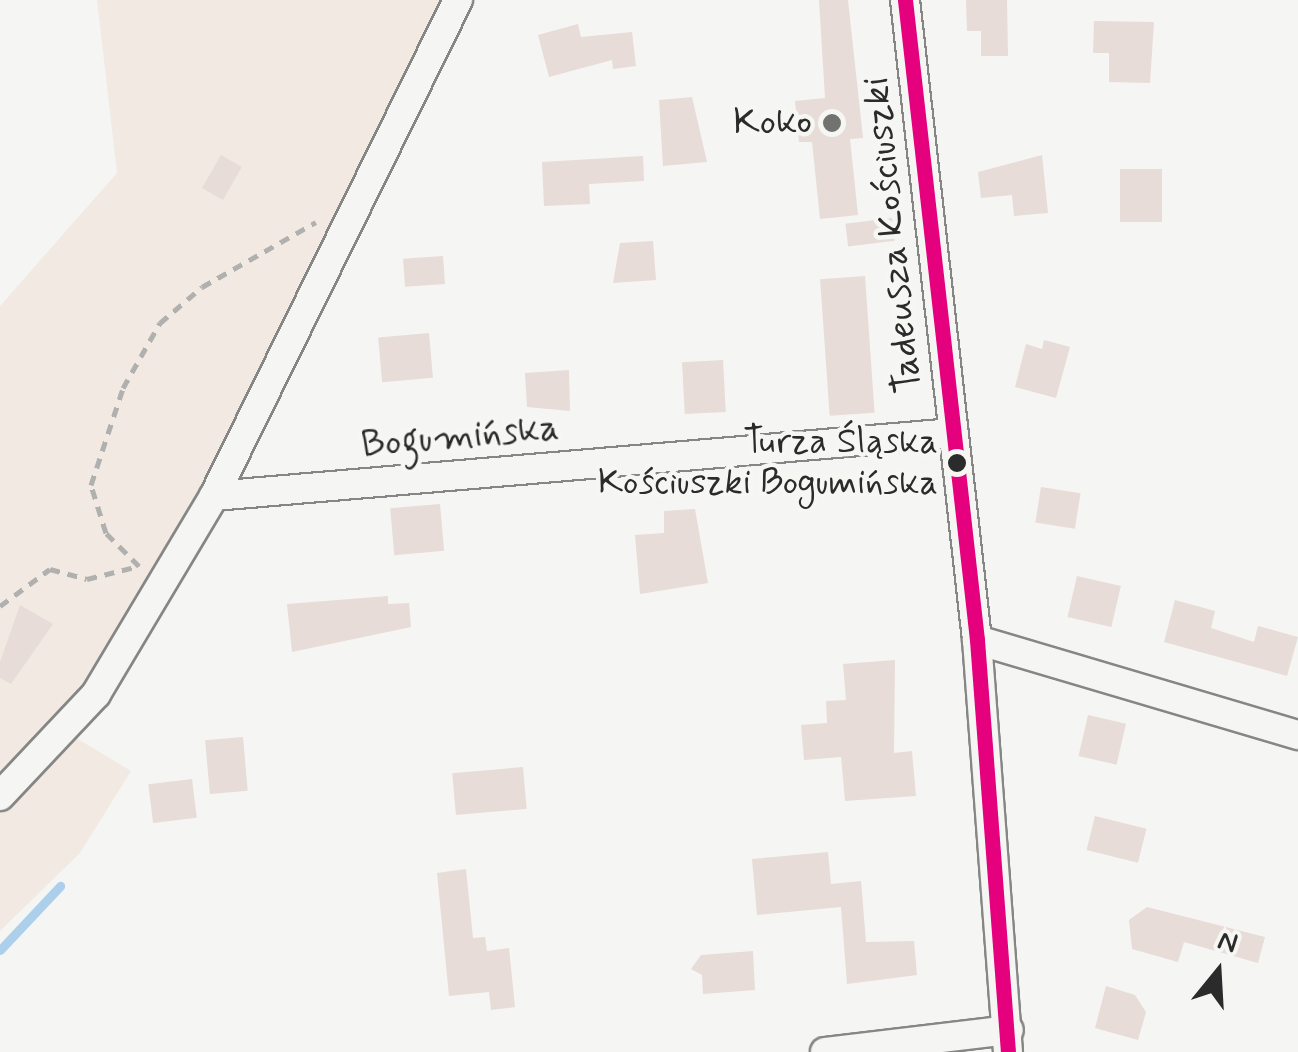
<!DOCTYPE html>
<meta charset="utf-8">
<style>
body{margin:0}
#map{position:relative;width:1298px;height:1052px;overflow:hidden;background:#f5f5f3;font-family:Mynerve,sans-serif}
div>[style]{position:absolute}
.built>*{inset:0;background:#f2e9e3}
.stream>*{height:9px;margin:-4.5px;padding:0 4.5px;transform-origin:4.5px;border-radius:4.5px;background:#acd0ec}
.building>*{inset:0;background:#e7dcd7;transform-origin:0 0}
.path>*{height:5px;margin-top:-2.5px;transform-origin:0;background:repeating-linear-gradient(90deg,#b0b0af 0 10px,transparent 0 18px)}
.roads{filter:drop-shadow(2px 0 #868685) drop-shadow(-2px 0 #868685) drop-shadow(0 2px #868685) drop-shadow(0 -2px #868685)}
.minor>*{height:28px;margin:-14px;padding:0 14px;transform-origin:14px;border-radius:14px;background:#f5f5f3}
.bus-1>*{height:15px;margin:-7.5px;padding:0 7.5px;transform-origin:7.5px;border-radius:7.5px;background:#e5007d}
.dots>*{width:28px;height:28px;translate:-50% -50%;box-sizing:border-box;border:5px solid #f6f6f2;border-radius:50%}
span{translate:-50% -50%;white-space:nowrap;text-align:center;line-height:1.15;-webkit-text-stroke:9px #f6f6f2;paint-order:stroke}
.bus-label{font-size:36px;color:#2b2b2b}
.right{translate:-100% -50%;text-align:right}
.poi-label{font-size:38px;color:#2b2b2b}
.street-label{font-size:38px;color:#2b2b2b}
.north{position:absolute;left:1168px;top:922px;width:100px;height:100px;-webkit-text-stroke:8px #f6f6f2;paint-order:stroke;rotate:18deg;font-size:28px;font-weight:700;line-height:40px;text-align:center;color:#2b2b2b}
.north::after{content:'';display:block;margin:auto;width:35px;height:45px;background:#2b2b2b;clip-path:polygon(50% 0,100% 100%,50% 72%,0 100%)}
</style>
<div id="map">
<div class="built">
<i style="clip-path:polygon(97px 0,458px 0,214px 496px,63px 730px,131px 771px,80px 853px,0 931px,0 306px,117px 173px)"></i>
</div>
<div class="stream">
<i style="left:0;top:950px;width:88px;rotate:-46.8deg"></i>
</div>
<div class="building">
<i style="clip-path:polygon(819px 0,848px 0,863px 138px,850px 139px,858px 215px,820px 219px,812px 142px,799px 142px,795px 101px,825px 98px)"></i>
<i style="clip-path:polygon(966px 0,1007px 0,1008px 56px,981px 56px,981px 31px,967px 31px)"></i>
<i style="clip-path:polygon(1094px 21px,1154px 22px,1150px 83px,1109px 82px,1109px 53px,1093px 53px)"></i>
<i style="clip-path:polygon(578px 24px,581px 37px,632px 32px,636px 66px,613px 69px,612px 60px,549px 77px,538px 35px)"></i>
<i style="clip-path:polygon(692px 97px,707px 162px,663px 166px,659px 100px)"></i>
<i style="left:221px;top:155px;width:24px;height:38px;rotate:30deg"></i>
<i style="clip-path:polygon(1042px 155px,1048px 213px,1014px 216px,1012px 195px,981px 198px,978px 172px)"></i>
<i style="clip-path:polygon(643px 156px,644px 181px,589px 184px,590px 204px,544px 206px,542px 162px)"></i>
<i style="left:1120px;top:169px;width:42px;height:53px"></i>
<i style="left:892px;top:218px;width:23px;height:47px;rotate:83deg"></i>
<i style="clip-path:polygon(653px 241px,656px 280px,613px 283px,620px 243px)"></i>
<i style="left:443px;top:256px;width:28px;height:40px;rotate:86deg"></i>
<i style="left:865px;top:276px;width:137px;height:45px;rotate:86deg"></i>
<i style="left:429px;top:333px;width:45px;height:51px;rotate:85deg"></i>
<i style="clip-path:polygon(1044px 340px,1070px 347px,1056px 398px,1015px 387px,1026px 344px,1042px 349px)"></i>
<i style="left:723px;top:360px;width:52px;height:41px;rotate:87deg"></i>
<i style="clip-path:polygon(569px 370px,570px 411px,527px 407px,525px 373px)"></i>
<i style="left:1041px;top:487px;width:40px;height:36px;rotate:9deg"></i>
<i style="left:440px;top:504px;width:47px;height:50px;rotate:85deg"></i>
<i style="clip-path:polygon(695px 509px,708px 583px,640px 594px,635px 535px,664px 533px,664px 511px)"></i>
<i style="left:1077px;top:576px;width:45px;height:42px;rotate:13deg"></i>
<i style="clip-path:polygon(388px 596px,388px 604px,409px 603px,411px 627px,292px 652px,287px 604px)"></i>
<i style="clip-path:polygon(1175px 600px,1215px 611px,1211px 628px,1254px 642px,1258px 626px,1298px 637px,1287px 676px,1164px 642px)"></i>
<i style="clip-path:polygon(20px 605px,53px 624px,11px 684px,0 678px,0 662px)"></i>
<i style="clip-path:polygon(895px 660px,894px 753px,912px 751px,916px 796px,845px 801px,841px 757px,804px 760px,801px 725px,827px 723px,826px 701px,846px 700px,843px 664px)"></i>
<i style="left:1088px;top:715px;width:39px;height:42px;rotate:13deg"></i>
<i style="left:243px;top:737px;width:54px;height:38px;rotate:85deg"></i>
<i style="left:523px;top:767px;width:42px;height:71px;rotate:85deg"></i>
<i style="left:192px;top:779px;width:39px;height:44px;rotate:83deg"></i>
<i style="left:1095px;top:816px;width:53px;height:35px;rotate:14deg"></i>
<i style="clip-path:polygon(828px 852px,831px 884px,861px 881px,866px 942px,914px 941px,917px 975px,847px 984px,841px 907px,757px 915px,752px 859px)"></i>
<i style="clip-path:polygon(466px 869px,473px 938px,485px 937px,487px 951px,509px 948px,515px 1007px,491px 1010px,489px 992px,449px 996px,437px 873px)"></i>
<i style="clip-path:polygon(1147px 907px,1265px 937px,1258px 963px,1184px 942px,1178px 962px,1132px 949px,1129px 920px)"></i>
<i style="clip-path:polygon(753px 951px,755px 990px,703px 994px,702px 975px,691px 969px,701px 955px)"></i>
<i style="clip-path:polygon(1106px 986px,1135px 995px,1146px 1012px,1138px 1040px,1095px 1028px)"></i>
</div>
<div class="path">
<i style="left:139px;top:566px;width:47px;rotate:-135deg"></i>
<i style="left:106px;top:533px;width:50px;rotate:-107.4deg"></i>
<i style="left:91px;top:485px;width:102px;rotate:-71.7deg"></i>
<i style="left:123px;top:388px;width:75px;rotate:-60.4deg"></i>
<i style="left:160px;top:323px;width:55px;rotate:-40.6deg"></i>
<i style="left:202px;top:287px;width:131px;rotate:-29.7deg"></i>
<i style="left:0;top:606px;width:62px;rotate:-36.5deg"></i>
<i style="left:50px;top:569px;width:38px;rotate:15deg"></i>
<i style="left:87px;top:579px;width:54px;rotate:-14deg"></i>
</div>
<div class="roads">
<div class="minor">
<i style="left:905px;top:0;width:644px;rotate:83.58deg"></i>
<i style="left:977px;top:640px;width:413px;rotate:85.7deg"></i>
<i style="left:214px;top:496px;width:742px;rotate:-4.87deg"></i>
<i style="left:977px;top:640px;width:335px;rotate:16.5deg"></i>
<i style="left:0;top:796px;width:140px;rotate:-46.7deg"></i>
<i style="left:96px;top:694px;width:230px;rotate:-59.2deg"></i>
<i style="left:214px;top:496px;width:553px;rotate:-63.81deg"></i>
<i style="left:825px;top:1052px;width:185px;rotate:-6.8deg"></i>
</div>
</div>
<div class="bus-1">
<i style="left:905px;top:0;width:644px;rotate:83.58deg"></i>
<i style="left:977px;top:640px;width:413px;rotate:85.7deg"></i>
</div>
<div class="dots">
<i style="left:832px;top:123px;background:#727271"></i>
<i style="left:957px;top:463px;background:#2b2b2b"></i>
</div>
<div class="bus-label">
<span class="right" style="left:938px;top:463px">Turza Śląska<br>Kościuszki Bogumińska</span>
</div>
<div class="poi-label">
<span class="right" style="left:812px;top:123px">Koko</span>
</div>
<div class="street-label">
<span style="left:893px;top:235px;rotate:-96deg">Tadeusza Kościuszki</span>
<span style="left:460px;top:437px;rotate:-5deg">Bogumińska</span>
</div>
<div class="north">N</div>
</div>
